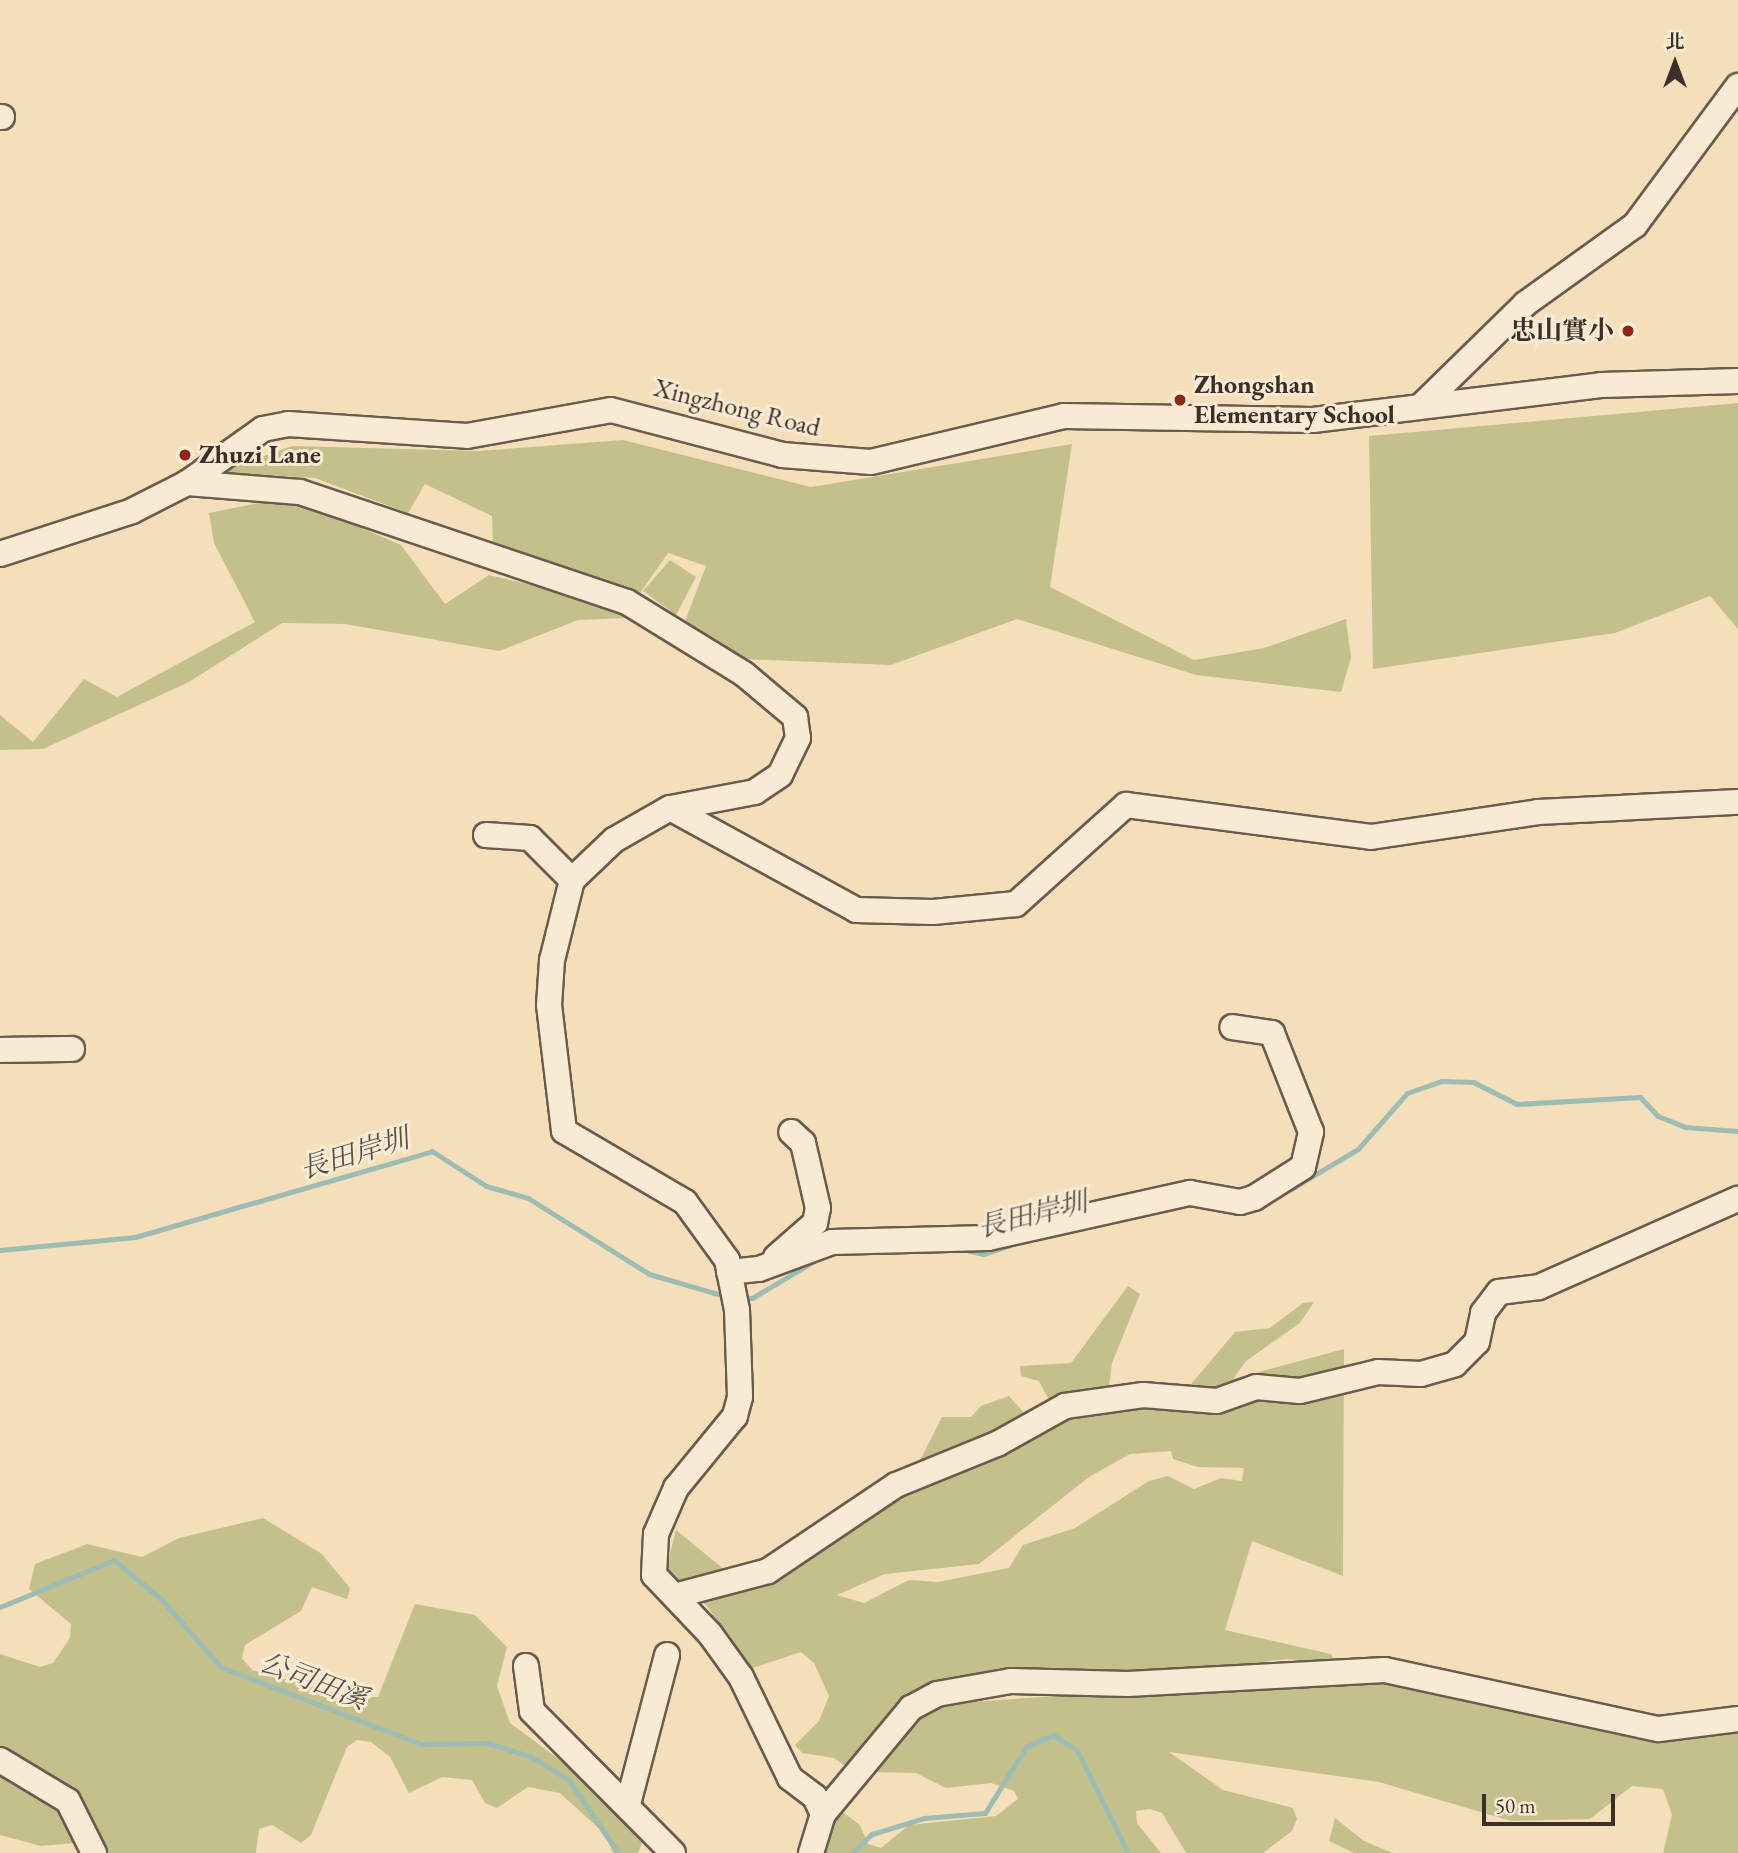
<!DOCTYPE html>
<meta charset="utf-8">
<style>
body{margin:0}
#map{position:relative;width:1738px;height:1853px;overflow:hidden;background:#f5dfbb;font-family:"EB Garamond","Noto Serif TC",serif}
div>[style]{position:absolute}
.green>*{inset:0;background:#c3c08b}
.stream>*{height:5px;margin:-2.5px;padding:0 2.5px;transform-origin:2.5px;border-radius:2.5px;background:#9dbcb4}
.roads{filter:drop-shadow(2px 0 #6a5b4d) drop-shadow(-2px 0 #6a5b4d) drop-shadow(0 2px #6a5b4d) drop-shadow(0 -2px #6a5b4d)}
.minor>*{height:24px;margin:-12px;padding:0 12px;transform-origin:12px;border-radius:12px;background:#f8ead3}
.dots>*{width:19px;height:19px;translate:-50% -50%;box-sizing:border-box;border:4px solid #f8ead3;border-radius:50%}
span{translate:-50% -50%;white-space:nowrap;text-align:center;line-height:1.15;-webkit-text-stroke:6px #f8ead3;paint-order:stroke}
.poi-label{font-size:26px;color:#3b2f28;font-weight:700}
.right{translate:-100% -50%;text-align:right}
.left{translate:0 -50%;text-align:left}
.street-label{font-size:26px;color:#3b2f28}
.water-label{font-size:28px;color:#54524b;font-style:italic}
.north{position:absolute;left:1640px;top:28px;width:70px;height:70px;-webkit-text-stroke:5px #f8ead3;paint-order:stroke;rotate:0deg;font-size:19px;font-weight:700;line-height:28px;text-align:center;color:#3b2f28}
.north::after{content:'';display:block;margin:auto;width:24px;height:32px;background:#3b2f28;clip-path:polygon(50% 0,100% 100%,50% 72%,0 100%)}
.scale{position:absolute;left:1482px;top:1794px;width:133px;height:32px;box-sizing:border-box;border:4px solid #3b2f28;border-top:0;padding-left:9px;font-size:21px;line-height:24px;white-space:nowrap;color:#3b2f28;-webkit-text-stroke:5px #f8ead3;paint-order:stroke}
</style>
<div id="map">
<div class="green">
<i style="clip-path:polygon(1738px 403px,1738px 629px,1710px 596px,1615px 633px,1373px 669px,1369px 436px)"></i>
<i style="clip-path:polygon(623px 440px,811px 487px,1072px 444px,1050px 587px,1194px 660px,1264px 648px,1346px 619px,1351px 658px,1341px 692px,1196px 675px,1017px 619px,891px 665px,742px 659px,684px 624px,706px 566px,668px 553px,636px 599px,493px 552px,492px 516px,425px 484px,408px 513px,315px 478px,220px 472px,292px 446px,479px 451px)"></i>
<i style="clip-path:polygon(289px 497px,401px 545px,445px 604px,489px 575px,599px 601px,626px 618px,578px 620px,499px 651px,345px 624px,282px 623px,189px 682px,43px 749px,0 750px,0 715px,33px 742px,84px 679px,117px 697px,255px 622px,214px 543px,209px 513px)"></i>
<i style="clip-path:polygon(670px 560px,696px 577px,676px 615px,643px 591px)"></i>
<i style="clip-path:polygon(evenodd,1128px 1286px,1140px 1294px,1112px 1363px,1108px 1394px,1187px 1389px,1235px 1332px,1270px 1328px,1303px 1303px,1314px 1302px,1300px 1323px,1246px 1361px,1233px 1379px,1344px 1349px,1343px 1576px,1252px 1541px,1225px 1630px,1331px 1654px,1335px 1663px,1286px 1659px,1153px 1675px,989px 1678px,915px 1689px,894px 1705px,848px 1768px,834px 1758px,802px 1753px,795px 1745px,819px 1721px,829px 1696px,814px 1663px,801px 1652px,750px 1669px,707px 1606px,665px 1573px,676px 1530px,731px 1575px,754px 1570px,915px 1470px,942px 1417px,971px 1417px,981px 1406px,1009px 1396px,1025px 1414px,1050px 1402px,1039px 1381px,1021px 1376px,1020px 1366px,1071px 1363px,1128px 1286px,1171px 1451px,1173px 1459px,1198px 1467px,1244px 1468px,1242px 1481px,1221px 1478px,1194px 1489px,1168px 1476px,1149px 1481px,1075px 1528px,1023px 1545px,1009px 1568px,938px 1582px,909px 1580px,864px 1603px,837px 1595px,885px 1574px,979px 1564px,1089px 1477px,1130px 1454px,1171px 1451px)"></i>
<i style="clip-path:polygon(263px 1518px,322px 1554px,350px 1588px,347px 1599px,312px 1587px,301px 1611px,245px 1645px,242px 1658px,252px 1670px,351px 1697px,378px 1697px,415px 1604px,475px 1615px,507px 1647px,497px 1686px,510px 1723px,576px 1772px,644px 1838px,638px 1853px,613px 1853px,606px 1835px,560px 1793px,528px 1787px,497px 1808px,485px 1803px,472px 1780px,442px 1777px,409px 1793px,390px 1757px,371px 1742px,357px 1740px,347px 1747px,311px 1835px,301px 1843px,272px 1825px,259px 1829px,256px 1853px,92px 1853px,76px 1843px,41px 1846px,0 1835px,0 1654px,40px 1667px,53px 1663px,70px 1638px,71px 1624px,29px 1589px,35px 1564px,87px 1544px,142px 1557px,179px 1538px)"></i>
<i style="clip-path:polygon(1368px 1675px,1738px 1730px,1738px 1853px,1663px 1853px,1672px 1815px,1663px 1789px,1632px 1786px,1590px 1819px,1511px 1821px,1379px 1782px,1169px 1752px,1223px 1790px,1293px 1808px,1297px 1819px,1292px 1831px,1263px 1853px,1186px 1853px,1162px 1813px,1150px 1809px,1136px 1811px,1137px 1823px,1161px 1853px,821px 1853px,840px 1810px,860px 1825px,868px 1844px,881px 1848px,909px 1825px,996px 1816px,1018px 1799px,1014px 1791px,991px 1783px,946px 1788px,916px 1773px,878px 1772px,873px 1762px,924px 1705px)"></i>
<i style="clip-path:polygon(1335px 1818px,1364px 1841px,1393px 1853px,1354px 1853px,1329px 1841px)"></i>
</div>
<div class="stream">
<i style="left:1289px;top:1190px;width:80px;rotate:-30.7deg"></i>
<i style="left:1358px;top:1149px;width:74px;rotate:-48.8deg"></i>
<i style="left:1407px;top:1093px;width:37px;rotate:-19deg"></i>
<i style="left:1442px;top:1081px;width:31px;rotate:2deg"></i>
<i style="left:1473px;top:1082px;width:49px;rotate:26.6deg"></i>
<i style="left:1517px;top:1104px;width:123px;rotate:-3.3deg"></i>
<i style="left:1640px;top:1097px;width:26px;rotate:47deg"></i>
<i style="left:1658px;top:1116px;width:29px;rotate:22deg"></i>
<i style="left:1685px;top:1127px;width:53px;rotate:4.3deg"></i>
<i style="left:962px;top:1249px;width:22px;rotate:13deg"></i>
<i style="left:983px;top:1254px;width:28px;rotate:-18deg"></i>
<i style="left:0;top:1250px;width:136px;rotate:-5.5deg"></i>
<i style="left:135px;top:1237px;width:309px;rotate:-16.1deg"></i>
<i style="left:432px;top:1151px;width:64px;rotate:32.9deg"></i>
<i style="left:486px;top:1186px;width:44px;rotate:15.9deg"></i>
<i style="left:528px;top:1198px;width:143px;rotate:32.1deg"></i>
<i style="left:649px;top:1274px;width:82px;rotate:16.2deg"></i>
<i style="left:742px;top:1298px;width:10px"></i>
<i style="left:752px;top:1298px;width:74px;rotate:-30.7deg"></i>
<i style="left:0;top:1607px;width:123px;rotate:-22.4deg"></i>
<i style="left:114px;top:1560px;width:61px;rotate:39.7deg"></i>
<i style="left:161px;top:1599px;width:91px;rotate:48.6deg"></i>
<i style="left:221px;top:1667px;width:214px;rotate:21.1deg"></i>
<i style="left:421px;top:1744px;width:67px;rotate:-0.9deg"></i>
<i style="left:488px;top:1743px;width:46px;rotate:17.7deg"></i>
<i style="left:532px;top:1757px;width:44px;rotate:31.9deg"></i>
<i style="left:569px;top:1780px;width:88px;rotate:56.1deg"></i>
<i style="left:852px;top:1853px;width:28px;rotate:-44deg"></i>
<i style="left:872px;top:1834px;width:54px;rotate:-17.1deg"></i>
<i style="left:924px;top:1818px;width:61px;rotate:-4.7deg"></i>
<i style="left:985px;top:1813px;width:78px;rotate:-58.2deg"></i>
<i style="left:1026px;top:1747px;width:30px;rotate:-24deg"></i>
<i style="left:1053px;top:1735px;width:28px;rotate:32deg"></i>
<i style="left:1077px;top:1750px;width:115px;rotate:63.7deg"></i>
</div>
<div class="roads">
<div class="minor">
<i style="left:0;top:117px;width:2px"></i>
<i style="left:1421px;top:406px;width:146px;rotate:-44.4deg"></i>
<i style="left:1525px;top:304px;width:135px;rotate:-35.7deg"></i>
<i style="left:1635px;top:225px;width:173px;rotate:-53.5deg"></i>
<i style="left:187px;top:483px;width:113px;rotate:4.6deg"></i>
<i style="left:300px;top:492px;width:345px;rotate:18.6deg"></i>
<i style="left:627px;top:602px;width:137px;rotate:31.6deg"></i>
<i style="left:744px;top:674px;width:67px;rotate:40.1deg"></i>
<i style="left:795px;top:717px;width:21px;rotate:82deg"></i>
<i style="left:798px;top:738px;width:41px;rotate:115.9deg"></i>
<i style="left:780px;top:775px;width:30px;rotate:146deg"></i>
<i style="left:755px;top:792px;width:86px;rotate:169.3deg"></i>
<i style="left:670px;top:808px;width:64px;rotate:150.3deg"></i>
<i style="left:614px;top:840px;width:58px;rotate:136.4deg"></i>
<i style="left:572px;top:880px;width:82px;rotate:104deg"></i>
<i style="left:552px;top:960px;width:45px;rotate:93.8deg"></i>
<i style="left:549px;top:1005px;width:127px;rotate:83.2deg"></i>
<i style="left:564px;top:1131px;width:140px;rotate:30.4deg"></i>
<i style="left:685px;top:1202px;width:72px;rotate:54.1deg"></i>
<i style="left:727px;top:1260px;width:51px;rotate:78.7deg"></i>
<i style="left:737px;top:1310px;width:87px;rotate:88deg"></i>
<i style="left:740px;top:1397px;width:20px;rotate:105deg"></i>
<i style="left:735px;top:1416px;width:93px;rotate:129.3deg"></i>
<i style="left:676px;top:1488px;width:50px;rotate:113.5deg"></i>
<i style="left:656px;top:1534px;width:41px;rotate:92.8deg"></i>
<i style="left:654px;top:1575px;width:81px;rotate:46.5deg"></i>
<i style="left:710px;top:1634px;width:53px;rotate:54.2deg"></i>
<i style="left:741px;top:1677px;width:112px;rotate:64.1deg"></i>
<i style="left:790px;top:1778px;width:31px;rotate:37deg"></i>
<i style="left:815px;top:1797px;width:19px;rotate:65deg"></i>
<i style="left:823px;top:1814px;width:41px;rotate:107.1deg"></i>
<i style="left:0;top:554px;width:139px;rotate:-18deg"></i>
<i style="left:132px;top:511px;width:62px;rotate:-27deg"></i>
<i style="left:187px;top:483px;width:93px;rotate:-35.4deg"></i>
<i style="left:263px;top:429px;width:25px;rotate:-11deg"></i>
<i style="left:288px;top:424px;width:179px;rotate:3.8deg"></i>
<i style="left:467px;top:436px;width:146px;rotate:-10.2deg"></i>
<i style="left:611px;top:410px;width:177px;rotate:14.7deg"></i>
<i style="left:782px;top:455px;width:89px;rotate:4.5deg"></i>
<i style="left:871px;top:462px;width:198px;rotate:-13.4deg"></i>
<i style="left:1064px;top:416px;width:249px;rotate:0.9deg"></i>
<i style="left:1313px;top:420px;width:290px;rotate:-6.9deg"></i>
<i style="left:1601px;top:385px;width:137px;rotate:-1.7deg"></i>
<i style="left:670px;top:808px;width:212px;rotate:28.7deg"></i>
<i style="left:856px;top:910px;width:77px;rotate:1.5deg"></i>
<i style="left:933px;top:912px;width:83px;rotate:-5.5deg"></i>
<i style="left:1016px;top:904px;width:148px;rotate:-42deg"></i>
<i style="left:1126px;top:805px;width:247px;rotate:7.4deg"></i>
<i style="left:1371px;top:837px;width:169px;rotate:-8.5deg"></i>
<i style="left:1538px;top:812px;width:200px;rotate:-2.9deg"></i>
<i style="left:486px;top:835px;width:44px;rotate:3.9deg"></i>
<i style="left:530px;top:838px;width:59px;rotate:45deg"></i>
<i style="left:0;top:1050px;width:72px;rotate:-0.8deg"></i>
<i style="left:776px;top:1257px;width:52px;rotate:-41.1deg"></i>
<i style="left:815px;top:1223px;width:15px;rotate:-79deg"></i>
<i style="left:818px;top:1208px;width:67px;rotate:-103deg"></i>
<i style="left:803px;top:1143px;width:16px;rotate:-137deg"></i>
<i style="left:729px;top:1272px;width:30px;rotate:-6deg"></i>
<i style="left:759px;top:1269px;width:78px;rotate:-20.3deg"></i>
<i style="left:832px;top:1242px;width:156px;rotate:-1.5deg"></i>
<i style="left:988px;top:1238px;width:207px;rotate:-12.6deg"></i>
<i style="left:1190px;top:1193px;width:51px;rotate:10.2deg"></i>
<i style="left:1240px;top:1202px;width:15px;rotate:-16deg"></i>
<i style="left:1254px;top:1198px;width:58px;rotate:-32.3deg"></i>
<i style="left:1303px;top:1167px;width:36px;rotate:-77deg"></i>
<i style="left:1311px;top:1132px;width:106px;rotate:-111.5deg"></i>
<i style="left:1272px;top:1033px;width:40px;rotate:-171.5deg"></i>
<i style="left:678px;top:1595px;width:93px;rotate:-14.9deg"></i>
<i style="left:768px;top:1571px;width:154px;rotate:-33.9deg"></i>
<i style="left:896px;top:1485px;width:109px;rotate:-22.1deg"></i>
<i style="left:997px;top:1444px;width:78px;rotate:-29.2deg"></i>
<i style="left:1065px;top:1406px;width:79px;rotate:-8deg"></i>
<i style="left:1143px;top:1395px;width:74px;rotate:4.6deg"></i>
<i style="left:1217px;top:1401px;width:41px;rotate:-19.7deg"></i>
<i style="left:1256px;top:1387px;width:44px;rotate:5.2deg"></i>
<i style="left:1300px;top:1391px;width:80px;rotate:-13.7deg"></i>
<i style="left:1378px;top:1372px;width:43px;rotate:2.7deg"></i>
<i style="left:1421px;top:1374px;width:35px;rotate:-16deg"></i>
<i style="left:1455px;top:1364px;width:31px;rotate:-45deg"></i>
<i style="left:1477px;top:1342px;width:30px;rotate:-78deg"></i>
<i style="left:1483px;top:1313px;width:26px;rotate:-53deg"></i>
<i style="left:1499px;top:1292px;width:40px;rotate:-7.1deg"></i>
<i style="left:1539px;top:1287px;width:218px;rotate:-23.9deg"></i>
<i style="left:526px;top:1666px;width:45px;rotate:82.4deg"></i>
<i style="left:532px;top:1711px;width:200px;rotate:45.2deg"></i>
<i style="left:0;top:1760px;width:79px;rotate:31.1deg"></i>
<i style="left:68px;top:1801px;width:58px;rotate:63.4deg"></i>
<i style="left:628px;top:1804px;width:154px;rotate:-75.3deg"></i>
<i style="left:823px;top:1814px;width:138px;rotate:-50.3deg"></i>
<i style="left:911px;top:1708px;width:30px;rotate:-28deg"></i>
<i style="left:937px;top:1694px;width:75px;rotate:-10deg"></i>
<i style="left:1011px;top:1681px;width:117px;rotate:1.5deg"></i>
<i style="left:1128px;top:1684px;width:257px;rotate:-3.1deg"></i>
<i style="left:1385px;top:1670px;width:280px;rotate:12.2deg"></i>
<i style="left:1659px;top:1729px;width:80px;rotate:-7.2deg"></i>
</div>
</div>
<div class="dots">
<i style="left:1628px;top:331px;background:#8f2418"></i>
<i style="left:1180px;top:400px;background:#8f2418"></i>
<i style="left:185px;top:455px;background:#8f2418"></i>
</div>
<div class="poi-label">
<span class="right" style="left:1614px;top:331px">忠山實小</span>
<span class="left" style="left:1194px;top:400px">Zhongshan<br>Elementary School</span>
<span class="left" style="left:199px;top:455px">Zhuzi Lane</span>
</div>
<div class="street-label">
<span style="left:737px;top:408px;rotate:14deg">Xingzhong Road</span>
</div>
<div class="water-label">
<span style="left:354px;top:1153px;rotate:-17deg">長田岸圳</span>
<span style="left:1032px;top:1214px;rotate:-14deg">長田岸圳</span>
<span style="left:314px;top:1680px;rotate:21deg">公司田溪</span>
</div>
<div class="north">北</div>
<div class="scale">50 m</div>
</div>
